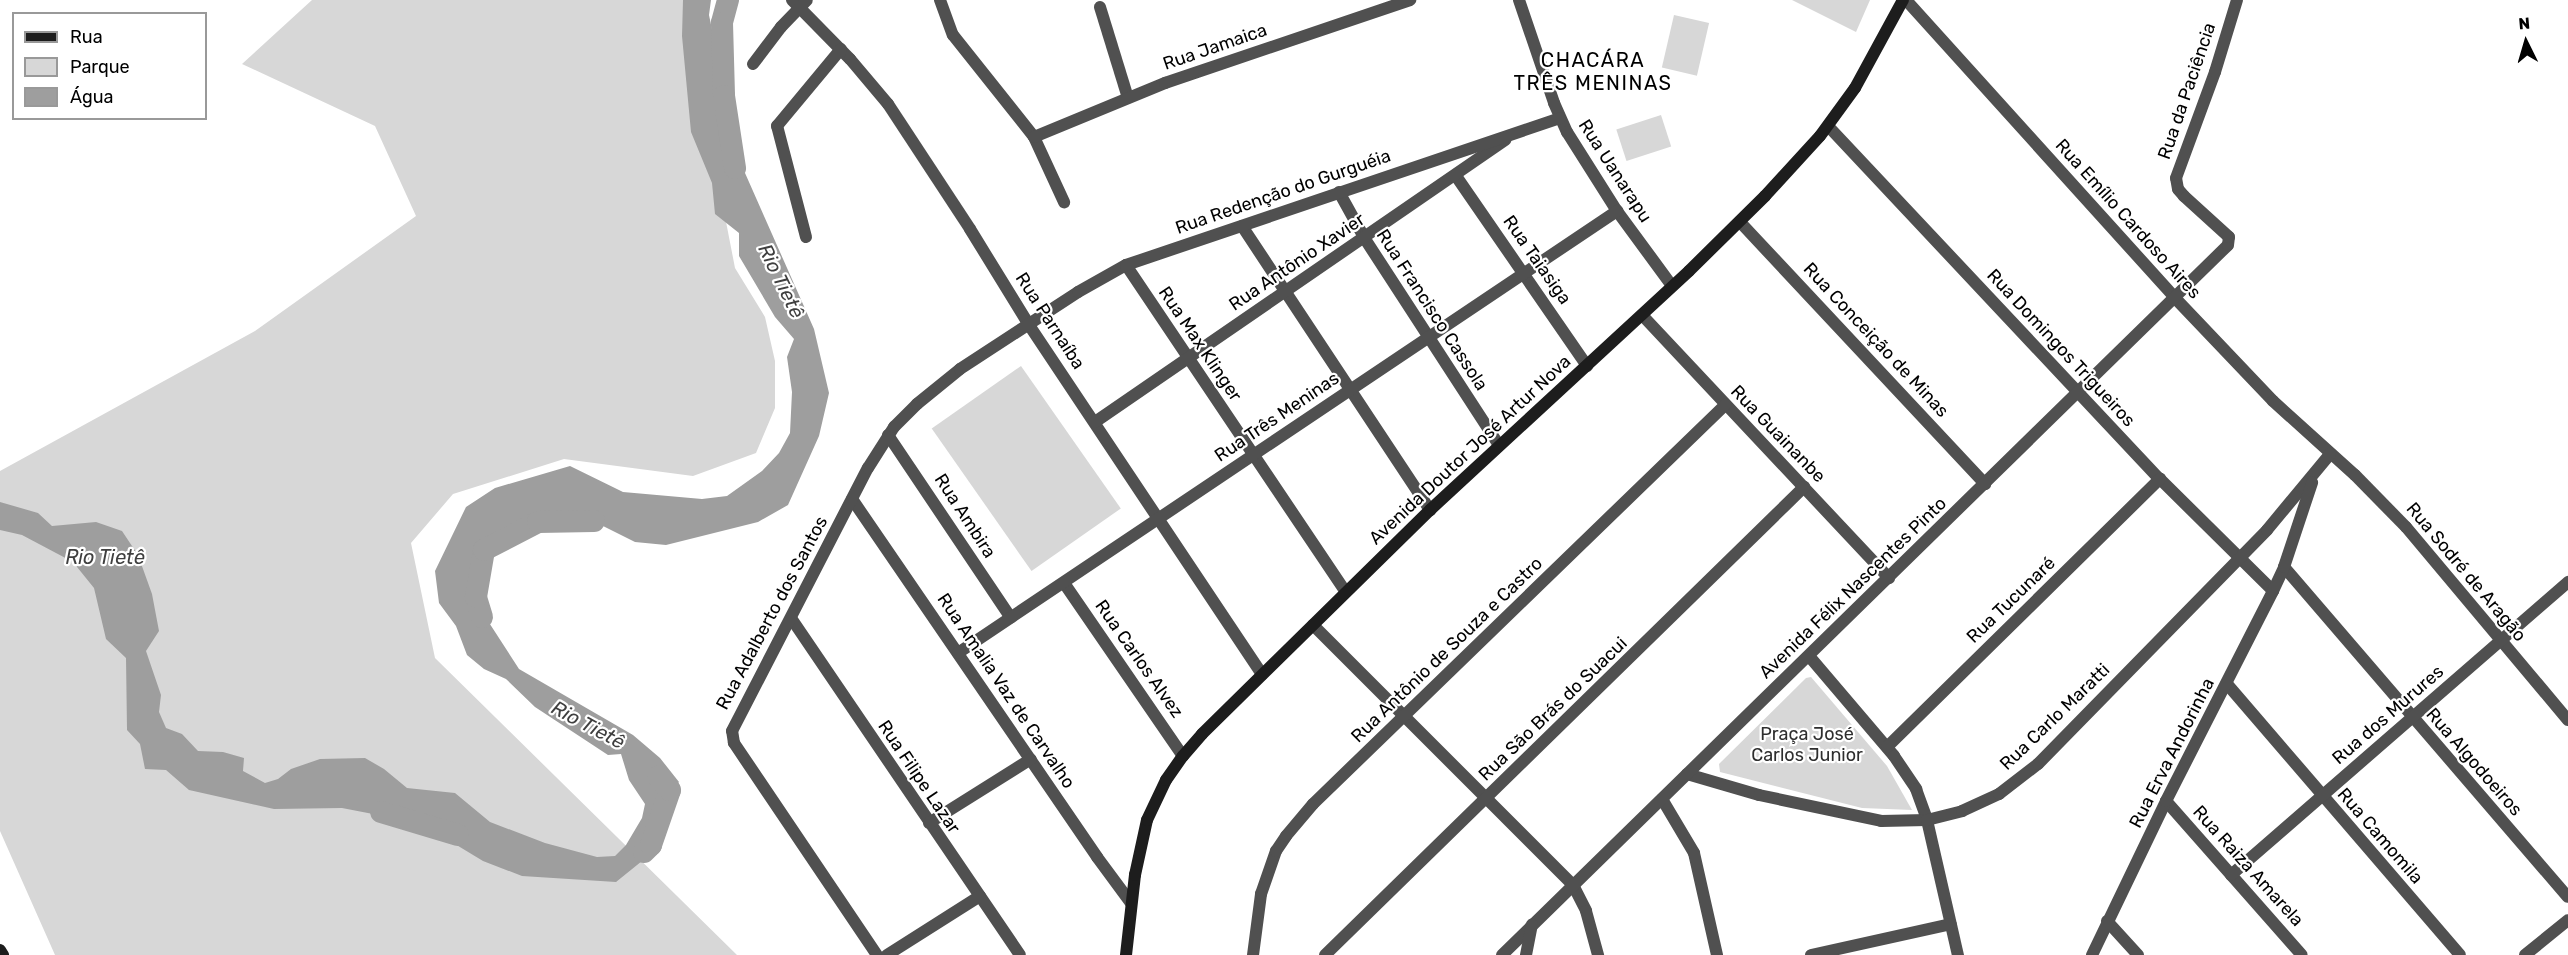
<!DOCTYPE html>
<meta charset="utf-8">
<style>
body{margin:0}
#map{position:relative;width:2568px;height:955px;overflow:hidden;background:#fff;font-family:Rubik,sans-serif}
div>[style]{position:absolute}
.green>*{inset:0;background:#d7d7d7;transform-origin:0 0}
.water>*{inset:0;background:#9e9e9e}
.river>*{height:22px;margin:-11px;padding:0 11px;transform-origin:11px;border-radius:11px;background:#9e9e9e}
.street>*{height:12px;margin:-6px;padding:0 6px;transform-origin:6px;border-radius:6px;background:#505050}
.secondary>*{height:12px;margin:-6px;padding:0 6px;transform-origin:6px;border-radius:6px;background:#1d1d1d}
span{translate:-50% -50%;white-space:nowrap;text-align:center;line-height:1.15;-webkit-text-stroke:4.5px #fff;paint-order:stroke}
.street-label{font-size:18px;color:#000}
.park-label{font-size:18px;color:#2e2e2e}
.neighbourhood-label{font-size:20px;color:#000;letter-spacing:1.5px}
.water-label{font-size:20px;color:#3f3f3f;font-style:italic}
.legend{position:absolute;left:12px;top:12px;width:195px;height:108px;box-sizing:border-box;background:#fff;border:2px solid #999;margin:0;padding:8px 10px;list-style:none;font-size:18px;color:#000}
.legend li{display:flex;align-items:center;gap:12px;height:30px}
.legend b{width:30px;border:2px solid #999}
.north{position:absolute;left:2496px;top:12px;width:60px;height:60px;-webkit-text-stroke:4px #fff;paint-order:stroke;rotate:355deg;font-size:16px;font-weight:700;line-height:24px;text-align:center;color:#000}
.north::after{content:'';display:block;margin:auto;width:21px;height:27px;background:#000;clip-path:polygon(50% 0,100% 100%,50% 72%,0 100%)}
</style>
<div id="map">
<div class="green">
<i style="clip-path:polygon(312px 0,683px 0,735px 268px,765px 317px,775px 361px,775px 408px,756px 453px,693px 476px,564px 459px,453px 494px,411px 543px,435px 658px,737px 955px,55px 955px,0 831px,0 471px,255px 331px,416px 216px,375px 126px,242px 64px)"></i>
<i style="clip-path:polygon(1792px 0,1870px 0,1856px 32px)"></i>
<i style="left:1674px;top:15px;width:36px;height:54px;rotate:13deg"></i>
<i style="left:1661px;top:115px;width:33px;height:47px;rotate:72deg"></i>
<i style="left:1021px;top:366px;width:174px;height:109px;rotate:55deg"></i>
<i style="clip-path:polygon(1811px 677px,1887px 766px,1912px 810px,1862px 808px,1720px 772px,1719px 764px,1806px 678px)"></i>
</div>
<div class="water">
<i style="clip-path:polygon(683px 0,711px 0,709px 15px,719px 63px,730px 139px,814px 329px,829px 393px,819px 436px,788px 505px,758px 522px,666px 545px,635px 542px,601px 525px,541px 522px,505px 530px,486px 544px,476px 563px,477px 589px,486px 618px,519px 669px,633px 735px,660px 758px,679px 782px,668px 795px,657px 825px,659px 841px,642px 861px,616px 882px,522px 876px,483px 861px,445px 838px,420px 817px,404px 820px,342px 808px,274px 809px,189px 790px,166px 770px,145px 769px,140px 744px,127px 730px,126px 658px,106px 639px,94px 588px,73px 562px,22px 535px,0 530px,0 502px,38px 513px,52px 526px,96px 522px,122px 531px,138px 555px,152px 594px,159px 631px,146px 651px,161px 695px,159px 712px,166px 728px,182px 734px,198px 751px,223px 752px,244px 758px,243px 771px,265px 783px,278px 779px,291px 769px,320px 759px,365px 758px,384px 769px,407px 788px,455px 793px,490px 822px,545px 843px,597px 857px,615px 856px,626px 845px,642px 818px,645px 804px,629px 780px,621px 754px,608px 755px,535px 707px,506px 679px,484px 669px,467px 655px,456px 626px,439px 603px,435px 571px,466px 507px,495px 488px,570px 466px,623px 492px,702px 499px,727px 496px,762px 471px,779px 453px,790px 433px,792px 392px,787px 357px,794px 339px,775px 317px,739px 256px,739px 233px,715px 214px,712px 183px,691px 132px,682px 36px)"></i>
</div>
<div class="river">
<i style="left:728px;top:0;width:24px;rotate:105deg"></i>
<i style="left:722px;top:23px;width:73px;rotate:88.4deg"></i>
<i style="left:724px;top:96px;width:73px;rotate:81.3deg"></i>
<i style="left:482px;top:617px;width:21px;rotate:-107deg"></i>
<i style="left:476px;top:597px;width:48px;rotate:-80.3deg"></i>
<i style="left:484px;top:550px;width:61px;rotate:-27.4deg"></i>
<i style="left:538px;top:522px;width:56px;rotate:-1deg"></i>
<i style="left:381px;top:812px;width:80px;rotate:16.6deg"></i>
<i style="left:644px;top:852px;width:10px;rotate:-45deg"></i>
<i style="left:651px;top:845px;width:58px;rotate:-70.9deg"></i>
<i style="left:670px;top:790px;width:18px;rotate:-131deg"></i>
</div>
<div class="street">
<i style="left:792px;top:0;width:83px;rotate:45.5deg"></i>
<i style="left:850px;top:59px;width:59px;rotate:49.8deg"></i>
<i style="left:888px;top:104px;width:149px;rotate:56.7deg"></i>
<i style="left:970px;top:229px;width:113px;rotate:58.4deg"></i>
<i style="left:1029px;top:325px;width:420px;rotate:56.3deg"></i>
<i style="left:940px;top:0;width:37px;rotate:70deg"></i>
<i style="left:953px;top:35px;width:130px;rotate:51.5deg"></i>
<i style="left:1034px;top:137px;width:72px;rotate:65.2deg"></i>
<i style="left:1519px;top:0;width:109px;rotate:71.2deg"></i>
<i style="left:1554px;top:103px;width:32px;rotate:66deg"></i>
<i style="left:1567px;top:132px;width:93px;rotate:57.7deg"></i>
<i style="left:1617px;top:211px;width:93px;rotate:53.7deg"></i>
<i style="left:1906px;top:0;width:401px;rotate:47.9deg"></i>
<i style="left:2175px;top:298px;width:142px;rotate:46.4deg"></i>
<i style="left:2273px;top:401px;width:110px;rotate:42.1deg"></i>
<i style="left:2355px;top:475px;width:73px;rotate:45.6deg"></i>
<i style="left:2406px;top:527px;width:252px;rotate:50deg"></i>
<i style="left:1100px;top:7px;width:95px;rotate:72.9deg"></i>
<i style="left:753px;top:64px;width:46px;rotate:-52.9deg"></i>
<i style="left:781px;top:27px;width:37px;rotate:-46deg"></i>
<i style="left:1828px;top:126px;width:485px;rotate:46.8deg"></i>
<i style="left:2160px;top:479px;width:159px;rotate:44.7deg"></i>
<i style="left:1034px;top:137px;width:142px;rotate:-22.4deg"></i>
<i style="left:1165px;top:83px;width:259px;rotate:-18.7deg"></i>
<i style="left:1456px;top:176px;width:231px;rotate:55.4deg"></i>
<i style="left:1339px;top:192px;width:54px;rotate:61deg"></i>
<i style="left:1365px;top:239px;width:246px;rotate:57deg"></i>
<i style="left:1740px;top:222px;width:359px;rotate:46.9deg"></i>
<i style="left:1242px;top:226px;width:341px;rotate:56.5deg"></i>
<i style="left:806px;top:237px;width:115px;rotate:-104.6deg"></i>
<i style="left:777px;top:126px;width:100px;rotate:-50.3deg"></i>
<i style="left:1126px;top:265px;width:394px;rotate:56.1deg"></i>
<i style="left:1642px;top:315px;width:361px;rotate:46.8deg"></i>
<i style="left:1095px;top:422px;width:498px;rotate:-34.5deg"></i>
<i style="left:888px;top:435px;width:220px;rotate:56.1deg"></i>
<i style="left:852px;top:499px;width:434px;rotate:55.6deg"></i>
<i style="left:1097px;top:857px;width:57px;rotate:53.5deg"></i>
<i style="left:2284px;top:567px;width:435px;rotate:49.3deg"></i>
<i style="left:1064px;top:583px;width:210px;rotate:55.5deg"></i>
<i style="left:791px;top:618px;width:407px;rotate:55.8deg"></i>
<i style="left:1313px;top:625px;width:368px;rotate:45deg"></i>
<i style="left:1573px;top:885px;width:29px;rotate:63deg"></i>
<i style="left:1586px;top:911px;width:46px;rotate:74.7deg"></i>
<i style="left:958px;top:653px;width:794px;rotate:-33.85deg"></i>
<i style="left:1809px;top:656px;width:131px;rotate:49.6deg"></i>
<i style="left:1894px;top:756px;width:40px;rotate:56deg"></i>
<i style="left:1916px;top:789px;width:33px;rotate:70deg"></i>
<i style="left:1927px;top:820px;width:139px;rotate:77.1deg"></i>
<i style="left:2227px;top:684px;width:357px;rotate:49.3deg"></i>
<i style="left:1887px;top:747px;width:383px;rotate:-44.5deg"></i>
<i style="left:1687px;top:774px;width:75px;rotate:16.3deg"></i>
<i style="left:1759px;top:795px;width:125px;rotate:12deg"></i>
<i style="left:1881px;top:821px;width:46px;rotate:-1.2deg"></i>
<i style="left:1927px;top:820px;width:36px;rotate:-14deg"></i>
<i style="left:1962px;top:811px;width:41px;rotate:-24.7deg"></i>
<i style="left:1999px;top:794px;width:49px;rotate:-37.6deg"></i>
<i style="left:2038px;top:764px;width:327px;rotate:-45.6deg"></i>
<i style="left:2267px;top:530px;width:99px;rotate:-50.3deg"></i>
<i style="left:1662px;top:799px;width:63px;rotate:59.3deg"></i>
<i style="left:1694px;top:853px;width:105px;rotate:77.3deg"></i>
<i style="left:2166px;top:801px;width:205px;rotate:48.6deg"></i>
<i style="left:929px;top:823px;width:120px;rotate:-32.1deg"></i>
<i style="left:2231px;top:875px;width:447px;rotate:-41deg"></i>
<i style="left:2107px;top:921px;width:46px;rotate:47.6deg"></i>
<i style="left:877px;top:955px;width:256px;rotate:-124deg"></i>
<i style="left:734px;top:743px;width:12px;rotate:-99deg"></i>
<i style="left:732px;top:731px;width:296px;rotate:-62.7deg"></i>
<i style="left:868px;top:468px;width:49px;rotate:-57.6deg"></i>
<i style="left:894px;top:427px;width:33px;rotate:-45deg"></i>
<i style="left:917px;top:404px;width:55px;rotate:-39.1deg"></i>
<i style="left:960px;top:369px;width:141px;rotate:-33.1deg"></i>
<i style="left:1078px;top:292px;width:55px;rotate:-29.4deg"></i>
<i style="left:1126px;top:265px;width:458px;rotate:-18.7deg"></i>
<i style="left:887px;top:955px;width:110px;rotate:-32.4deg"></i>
<i style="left:1253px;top:955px;width:62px;rotate:-82.5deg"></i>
<i style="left:1261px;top:894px;width:46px;rotate:-70.8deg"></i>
<i style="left:1276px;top:851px;width:18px;rotate:-56deg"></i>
<i style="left:1286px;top:836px;width:42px;rotate:-49.8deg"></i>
<i style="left:1313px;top:804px;width:574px;rotate:-44.08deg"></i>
<i style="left:1325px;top:955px;width:670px;rotate:-44.33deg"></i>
<i style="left:1502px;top:955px;width:1015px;rotate:-44.36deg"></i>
<i style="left:2228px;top:245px;width:8px;rotate:-83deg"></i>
<i style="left:2229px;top:237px;width:61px;rotate:-137.7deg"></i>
<i style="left:2184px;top:196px;width:9px;rotate:-131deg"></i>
<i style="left:2178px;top:189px;width:11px;rotate:-100deg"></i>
<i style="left:2176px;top:178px;width:113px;rotate:-69.8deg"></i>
<i style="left:2215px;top:72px;width:75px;rotate:-73deg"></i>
<i style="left:1526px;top:955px;width:31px;rotate:-79deg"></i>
<i style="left:1811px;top:955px;width:143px;rotate:-12.5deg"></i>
<i style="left:2092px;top:955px;width:171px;rotate:-64.3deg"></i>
<i style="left:2166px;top:801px;width:236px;rotate:-63deg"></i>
<i style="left:2273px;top:591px;width:26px;rotate:-65deg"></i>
<i style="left:2284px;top:567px;width:89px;rotate:-71.6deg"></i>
<i style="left:2525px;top:955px;width:55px;rotate:-39.1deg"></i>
</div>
<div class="secondary">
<i style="left:0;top:950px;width:6px;rotate:59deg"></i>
<i style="left:1126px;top:955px;width:81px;rotate:-83.6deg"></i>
<i style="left:1135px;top:875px;width:56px;rotate:-77.7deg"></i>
<i style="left:1147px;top:820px;width:44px;rotate:-64.6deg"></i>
<i style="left:1166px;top:780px;width:29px;rotate:-55deg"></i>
<i style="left:1183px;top:756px;width:29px;rotate:-49deg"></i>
<i style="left:1202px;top:734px;width:320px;rotate:-44.5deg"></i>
<i style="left:1430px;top:510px;width:352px;rotate:-42.7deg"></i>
<i style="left:1689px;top:271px;width:107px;rotate:-44.6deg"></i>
<i style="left:1765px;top:196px;width:81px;rotate:-47.5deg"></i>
<i style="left:1820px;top:136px;width:59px;rotate:-53.9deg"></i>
<i style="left:1855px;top:88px;width:100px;rotate:-61.4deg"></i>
</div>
<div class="street-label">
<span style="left:1215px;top:47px;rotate:-19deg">Rua Jamaica</span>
<span style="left:2187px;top:91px;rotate:-71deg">Rua da Paciência</span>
<span style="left:1615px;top:171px;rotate:57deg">Rua Uanarapu</span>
<span style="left:1283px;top:192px;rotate:-19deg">Rua Redenção do Gurguéia</span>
<span style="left:2128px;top:219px;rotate:48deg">Rua Emílio Cardoso Aires</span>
<span style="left:1537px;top:260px;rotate:55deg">Rua Taiasiga</span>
<span style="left:1297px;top:262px;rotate:-34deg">Rua Antônio Xavier</span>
<span style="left:1432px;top:310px;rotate:57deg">Rua Francisco Cassola</span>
<span style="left:1050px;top:321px;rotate:57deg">Rua Parnaíba</span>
<span style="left:1876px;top:340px;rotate:47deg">Rua Conceição de Minas</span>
<span style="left:1200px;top:344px;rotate:56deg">Rua Max Klinger</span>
<span style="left:2061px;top:348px;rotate:47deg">Rua Domingos Trigueiros</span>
<span style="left:1277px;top:417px;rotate:-34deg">Rua Três Meninas</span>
<span style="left:1778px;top:434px;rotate:46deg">Rua Guainanbe</span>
<span style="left:1470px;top:450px;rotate:-43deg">Avenida Doutor José Artur Nova</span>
<span style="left:965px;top:516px;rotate:57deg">Rua Ambira</span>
<span style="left:2466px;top:572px;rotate:50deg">Rua Sodré de Aragão</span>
<span style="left:1853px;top:588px;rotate:-44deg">Avenida Félix Nascentes Pinto</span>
<span style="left:2011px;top:600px;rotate:-44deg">Rua Tucunaré</span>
<span style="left:772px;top:613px;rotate:-62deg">Rua Adalberto dos Santos</span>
<span style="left:1447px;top:650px;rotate:-44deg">Rua Antônio de Souza e Castro</span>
<span style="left:1139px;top:659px;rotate:55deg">Rua Carlos Alvez</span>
<span style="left:1006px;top:691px;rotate:56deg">Rua Amalia Vaz de Carvalho</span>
<span style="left:1553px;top:709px;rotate:-44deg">Rua São Brás do Suacui</span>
<span style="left:2388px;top:715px;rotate:-41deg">Rua dos Murures</span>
<span style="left:2055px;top:717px;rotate:-44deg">Rua Carlo Maratti</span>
<span style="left:2172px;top:753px;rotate:-63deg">Rua Erva Andorinha</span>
<span style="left:2474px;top:762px;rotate:49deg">Rua Algodoeiros</span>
<span style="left:919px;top:777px;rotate:56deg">Rua Filipe Lazar</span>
<span style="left:2380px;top:836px;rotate:49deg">Rua Camomila</span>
<span style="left:2248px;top:866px;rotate:48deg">Rua Raiza Amarela</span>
</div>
<div class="park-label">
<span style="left:1807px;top:745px">Praça José<br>Carlos Junior</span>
</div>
<div class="neighbourhood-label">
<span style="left:1593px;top:72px">CHACÁRA<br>TRÊS MENINAS</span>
</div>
<div class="water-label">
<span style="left:781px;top:281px;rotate:64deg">Rio Tietê</span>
<span style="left:105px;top:557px">Rio Tietê</span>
<span style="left:588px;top:725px;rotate:28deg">Rio Tietê</span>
</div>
<ul class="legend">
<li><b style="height:8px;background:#1d1d1d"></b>Rua</li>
<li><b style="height:16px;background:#d7d7d7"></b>Parque</li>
<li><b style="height:16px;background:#9e9e9e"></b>Água</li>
</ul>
<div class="north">N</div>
</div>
